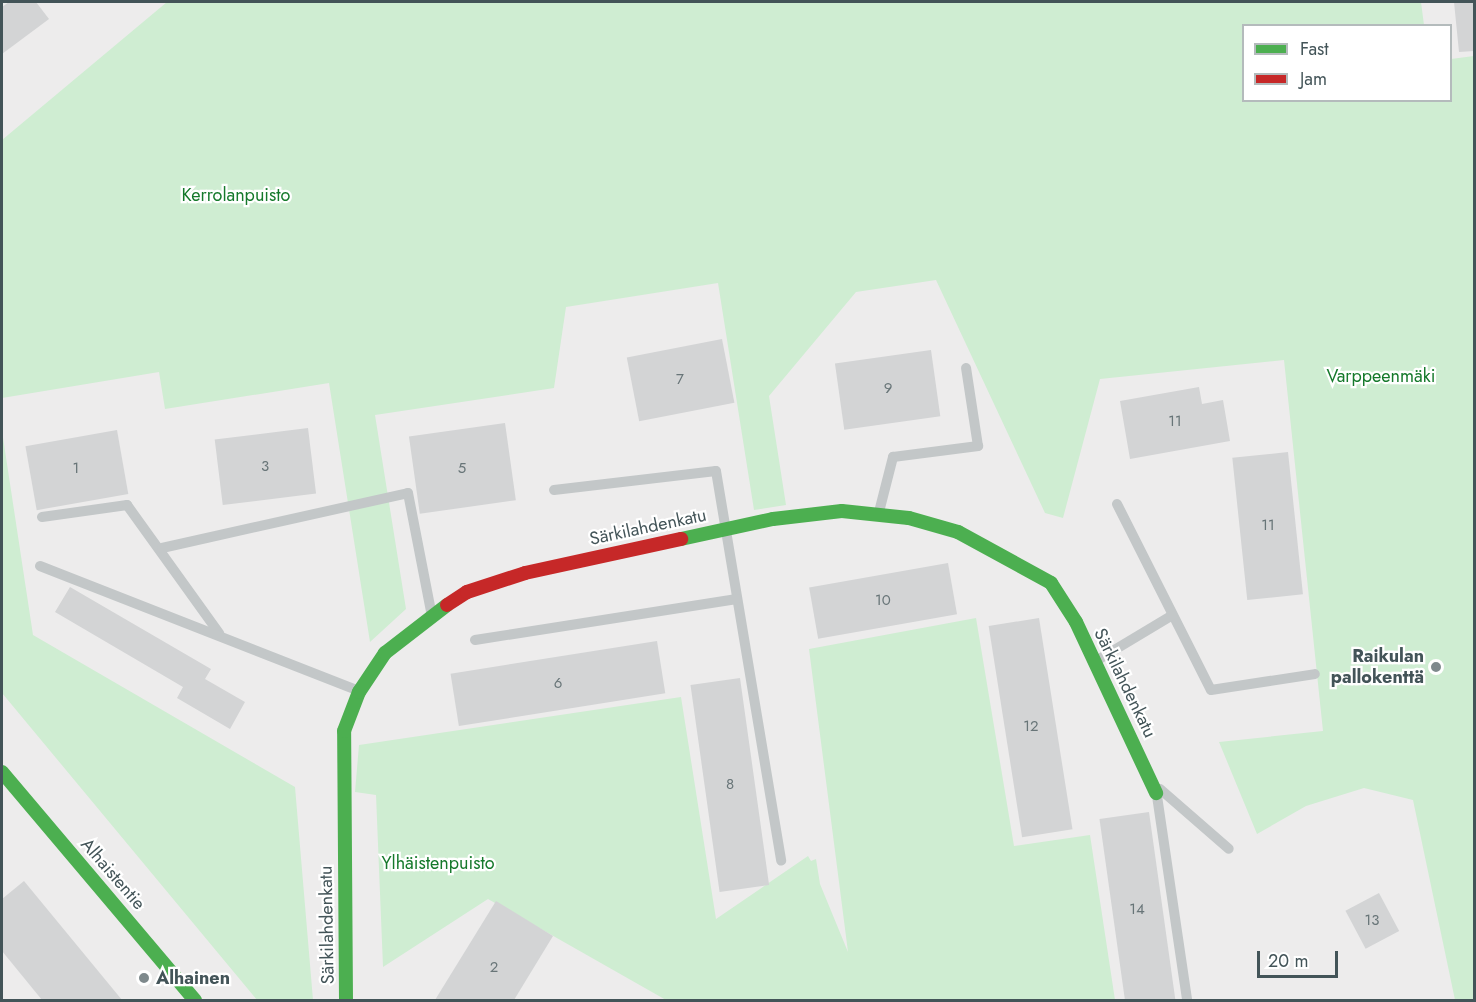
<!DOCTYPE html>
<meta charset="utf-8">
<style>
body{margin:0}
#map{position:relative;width:1476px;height:1002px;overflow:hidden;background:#edecec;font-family:Jost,sans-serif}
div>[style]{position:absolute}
.green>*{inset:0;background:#cfedd2}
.building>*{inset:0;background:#d3d4d5;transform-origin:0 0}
.lane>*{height:10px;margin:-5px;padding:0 5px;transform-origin:5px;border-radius:5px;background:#c3c7c8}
.fast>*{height:14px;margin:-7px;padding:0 7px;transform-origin:7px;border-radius:7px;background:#4caf50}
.jam>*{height:14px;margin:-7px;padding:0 7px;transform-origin:7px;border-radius:7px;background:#c62828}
.dots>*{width:16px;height:16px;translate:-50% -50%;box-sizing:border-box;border:3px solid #fff;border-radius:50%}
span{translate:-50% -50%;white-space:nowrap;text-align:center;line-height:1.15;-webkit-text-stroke:4.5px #fff;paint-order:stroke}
.number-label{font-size:15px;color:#687578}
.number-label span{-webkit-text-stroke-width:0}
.park-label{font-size:18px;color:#15792b}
.street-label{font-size:18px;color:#435458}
.poi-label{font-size:18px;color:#435458;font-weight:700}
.right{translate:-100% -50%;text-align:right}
.left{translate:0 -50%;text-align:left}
.frame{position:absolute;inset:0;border:3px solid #435458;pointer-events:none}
.legend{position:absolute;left:1242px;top:24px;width:210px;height:78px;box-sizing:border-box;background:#fff;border:2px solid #b4bbbc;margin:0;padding:8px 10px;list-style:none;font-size:18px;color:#435458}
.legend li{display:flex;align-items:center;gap:12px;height:30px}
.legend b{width:30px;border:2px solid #b4bbbc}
.scale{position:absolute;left:1257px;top:951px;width:81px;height:27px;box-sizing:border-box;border:3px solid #435458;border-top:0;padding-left:8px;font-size:18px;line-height:21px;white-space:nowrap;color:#435458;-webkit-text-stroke:4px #fff;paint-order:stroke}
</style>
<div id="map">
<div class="green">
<i style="clip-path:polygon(167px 2px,1421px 2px,1424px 25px,1244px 26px,1244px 100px,1450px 100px,1451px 59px,1474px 56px,1474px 1000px,1455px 1000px,1413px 800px,1364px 788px,1306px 806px,1257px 834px,1219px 742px,1323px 731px,1284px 360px,1100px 379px,1063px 518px,1045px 513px,936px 280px,856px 292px,769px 396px,786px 505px,754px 510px,718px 283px,566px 307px,554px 388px,375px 415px,406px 609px,370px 642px,329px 383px,165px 409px,159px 372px,2px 398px,2px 140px)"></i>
<i style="clip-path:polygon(2px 431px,33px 635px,295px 787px,313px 1000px,257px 1000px,2px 693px)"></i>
<i style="clip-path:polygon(976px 618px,1014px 846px,1090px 835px,1115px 1000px,666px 1000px,488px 899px,383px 967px,376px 795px,355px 792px,359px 745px,681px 697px,716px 919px,808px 856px,811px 861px,816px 859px,820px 884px,848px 952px,809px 649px)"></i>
</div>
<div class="building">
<i style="clip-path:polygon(9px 2px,36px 2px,49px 19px,2px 54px,2px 7px)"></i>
<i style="clip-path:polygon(1454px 2px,1474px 2px,1474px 51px,1459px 52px)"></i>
<i style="left:722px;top:339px;width:65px;height:97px;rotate:79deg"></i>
<i style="left:931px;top:350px;width:67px;height:97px;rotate:82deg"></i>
<i style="clip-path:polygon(1199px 387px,1202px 404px,1223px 400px,1230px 441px,1130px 459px,1120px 401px)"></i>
<i style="left:505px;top:423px;width:78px;height:97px;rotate:82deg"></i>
<i style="left:308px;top:428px;width:66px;height:94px;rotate:83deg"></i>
<i style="left:117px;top:430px;width:65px;height:93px;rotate:80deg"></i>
<i style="left:1288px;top:452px;width:143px;height:56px;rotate:84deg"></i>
<i style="left:948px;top:563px;width:52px;height:141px;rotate:80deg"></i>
<i style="clip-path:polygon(70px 587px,211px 669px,205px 679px,245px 702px,230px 729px,177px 698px,183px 687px,55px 612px)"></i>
<i style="left:1039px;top:618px;width:214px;height:51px;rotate:81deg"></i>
<i style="left:657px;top:641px;width:53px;height:209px;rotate:81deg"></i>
<i style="left:740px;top:678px;width:209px;height:50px;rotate:82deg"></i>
<i style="left:1149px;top:812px;width:190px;height:50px;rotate:82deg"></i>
<i style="clip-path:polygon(24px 881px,122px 1000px,42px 1000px,2px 951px,2px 899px)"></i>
<i style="left:1379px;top:893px;width:43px;height:38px;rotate:62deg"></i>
<i style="clip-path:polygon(496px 901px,553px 936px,514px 1000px,435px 1000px)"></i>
</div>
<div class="lane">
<i style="left:554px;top:490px;width:163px;rotate:-6.7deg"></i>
<i style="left:716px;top:471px;width:395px;rotate:80.5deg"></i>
<i style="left:1117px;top:504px;width:208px;rotate:63.2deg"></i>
<i style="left:1211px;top:690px;width:105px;rotate:-8.7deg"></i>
<i style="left:879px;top:512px;width:57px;rotate:-75.7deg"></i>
<i style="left:893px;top:457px;width:86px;rotate:-7.4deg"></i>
<i style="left:978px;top:446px;width:79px;rotate:-98.7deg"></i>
<i style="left:42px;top:517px;width:86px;rotate:-8deg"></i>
<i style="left:127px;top:505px;width:158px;rotate:54.3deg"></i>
<i style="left:162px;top:548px;width:252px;rotate:-12.6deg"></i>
<i style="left:408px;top:493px;width:120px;rotate:79deg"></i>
<i style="left:40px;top:566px;width:339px;rotate:21.4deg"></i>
<i style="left:475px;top:640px;width:265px;rotate:-8.9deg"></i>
<i style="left:1096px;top:661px;width:87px;rotate:-31deg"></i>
<i style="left:1160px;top:789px;width:91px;rotate:41deg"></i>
<i style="left:1157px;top:796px;width:206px;rotate:81.6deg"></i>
</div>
<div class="fast">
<i style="left:681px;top:539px;width:94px;rotate:-12.3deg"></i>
<i style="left:773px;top:519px;width:69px;rotate:-6.6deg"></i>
<i style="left:842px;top:511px;width:67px;rotate:6deg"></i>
<i style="left:909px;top:518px;width:51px;rotate:15.9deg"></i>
<i style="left:958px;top:532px;width:106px;rotate:28.7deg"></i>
<i style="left:1051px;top:583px;width:46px;rotate:57.3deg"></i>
<i style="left:1076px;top:622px;width:189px;rotate:64.9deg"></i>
<i style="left:2px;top:772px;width:299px;rotate:49.8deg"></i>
<i style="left:346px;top:1000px;width:269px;rotate:-90.4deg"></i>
<i style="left:344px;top:731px;width:42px;rotate:-69deg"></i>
<i style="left:359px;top:692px;width:47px;rotate:-56.3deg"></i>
<i style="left:385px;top:653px;width:78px;rotate:-37.7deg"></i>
</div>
<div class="jam">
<i style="left:447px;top:605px;width:24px;rotate:-33deg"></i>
<i style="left:467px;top:592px;width:61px;rotate:-18.1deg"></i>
<i style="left:525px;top:573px;width:160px;rotate:-12.3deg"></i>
</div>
<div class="dots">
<i style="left:1436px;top:667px;background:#7e898c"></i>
<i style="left:144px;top:978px;background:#7e898c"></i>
</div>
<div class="number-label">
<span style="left:680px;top:380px">7</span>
<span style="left:888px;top:389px">9</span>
<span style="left:1175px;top:422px">11</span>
<span style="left:265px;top:467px">3</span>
<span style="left:76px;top:469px">1</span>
<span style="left:462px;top:469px">5</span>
<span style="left:1268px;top:526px">11</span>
<span style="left:883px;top:601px">10</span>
<span style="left:558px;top:684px">6</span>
<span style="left:1031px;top:727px">12</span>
<span style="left:730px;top:785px">8</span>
<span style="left:1137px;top:910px">14</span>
<span style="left:1372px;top:921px">13</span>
<span style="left:494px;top:968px">2</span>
</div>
<div class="park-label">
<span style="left:236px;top:195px">Kerrolanpuisto</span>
<span style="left:1381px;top:376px">Varppeenmäki</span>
<span style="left:438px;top:863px">Ylhäistenpuisto</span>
</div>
<div class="street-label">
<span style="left:648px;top:527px;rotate:-12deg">Särkilahdenkatu</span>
<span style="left:1125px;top:683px;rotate:64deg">Särkilahdenkatu</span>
<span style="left:113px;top:874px;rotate:49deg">Alhaistentie</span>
<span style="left:327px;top:925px;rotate:-91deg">Särkilahdenkatu</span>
</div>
<div class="poi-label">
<span class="right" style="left:1424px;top:667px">Raikulan<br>pallokenttä</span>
<span class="left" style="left:156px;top:978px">Alhainen</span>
</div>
<div class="frame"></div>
<ul class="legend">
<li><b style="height:8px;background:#4caf50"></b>Fast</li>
<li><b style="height:8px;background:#c62828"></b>Jam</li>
</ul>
<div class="scale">20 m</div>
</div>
